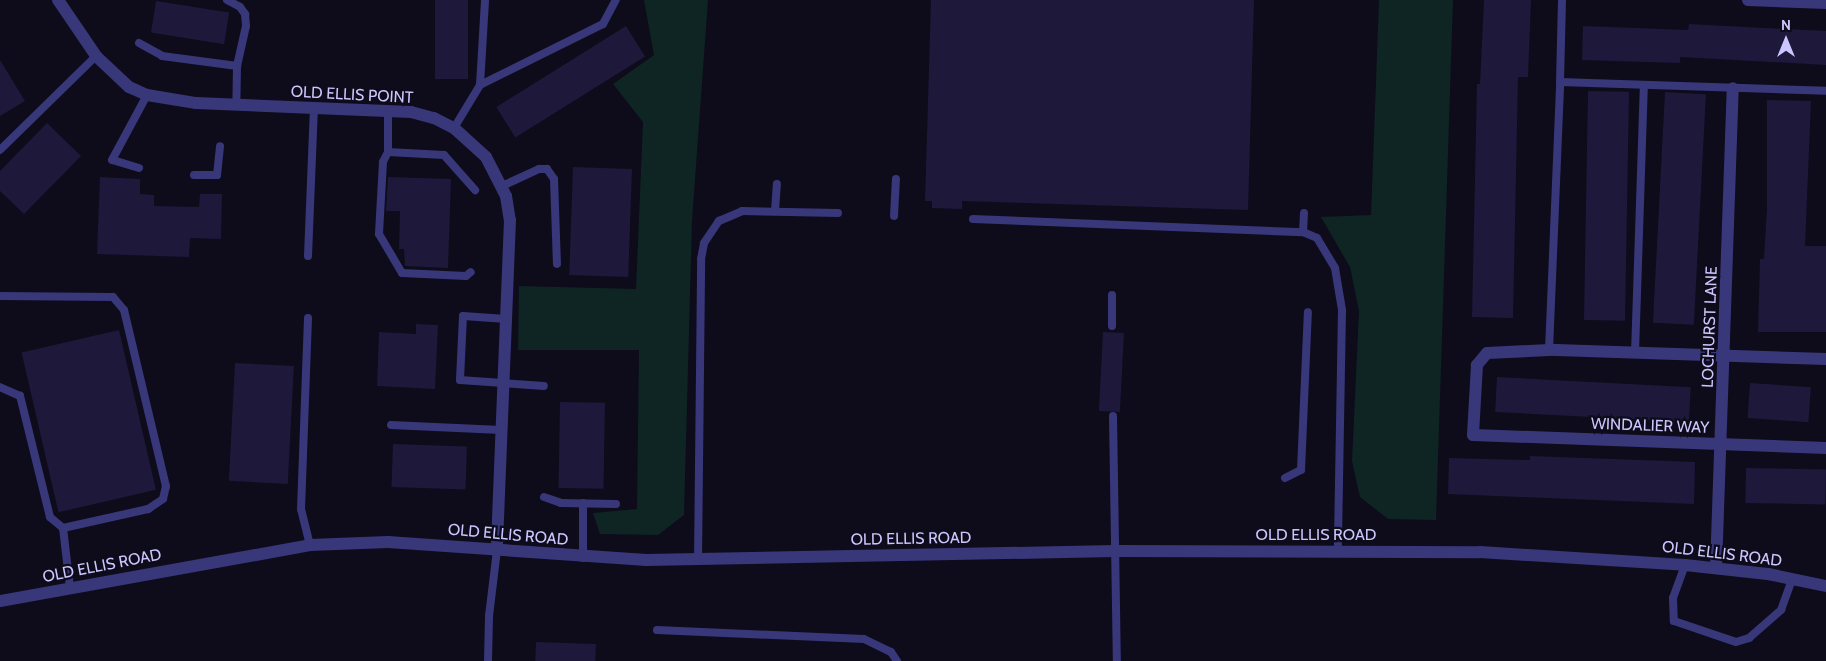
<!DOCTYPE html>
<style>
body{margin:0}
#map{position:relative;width:1826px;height:661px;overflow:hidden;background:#0e0b1b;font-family:Cabin,sans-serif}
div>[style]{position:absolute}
.green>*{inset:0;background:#0e2523}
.building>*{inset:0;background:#1e183b;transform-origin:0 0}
.lane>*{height:8px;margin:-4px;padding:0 4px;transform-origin:4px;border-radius:4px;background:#383779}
.street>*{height:12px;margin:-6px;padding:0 6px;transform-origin:6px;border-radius:6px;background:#383779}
span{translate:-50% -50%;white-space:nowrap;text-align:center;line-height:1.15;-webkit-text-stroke:4.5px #0e0b1b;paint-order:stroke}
.street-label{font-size:16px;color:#ccc6fe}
.north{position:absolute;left:1761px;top:15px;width:50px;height:50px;-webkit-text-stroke:4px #0e0b1b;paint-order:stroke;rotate:0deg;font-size:14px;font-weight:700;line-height:20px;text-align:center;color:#ccc6fe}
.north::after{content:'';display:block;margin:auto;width:18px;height:22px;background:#ccc6fe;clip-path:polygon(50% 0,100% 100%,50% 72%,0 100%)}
</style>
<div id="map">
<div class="green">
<i style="clip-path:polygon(644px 0,708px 0,692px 221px,684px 515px,658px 535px,600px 534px,593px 513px,637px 509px,639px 350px,518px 350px,519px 286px,636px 289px,643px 122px,613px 84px,654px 55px)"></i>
<i style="clip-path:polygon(1379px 0,1453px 0,1436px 520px,1388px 519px,1360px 497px,1352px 461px,1359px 311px,1350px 267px,1321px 217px,1371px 215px)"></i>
</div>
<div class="building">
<i style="left:435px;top:0;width:33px;height:79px"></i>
<i style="clip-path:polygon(931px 0,1254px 0,1248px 210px,962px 201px,962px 209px,932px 208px,932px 201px,925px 201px)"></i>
<i style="clip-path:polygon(1484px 0,1531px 0,1528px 77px,1518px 77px,1513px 318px,1472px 317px,1477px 84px,1480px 84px)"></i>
<i style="left:156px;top:1px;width:74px;height:32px;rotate:9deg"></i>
<i style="clip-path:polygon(1689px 24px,1826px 31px,1826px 65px,1680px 57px,1680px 63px,1582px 60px,1583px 26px,1688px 30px)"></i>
<i style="left:626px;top:26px;width:36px;height:153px;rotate:58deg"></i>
<i style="clip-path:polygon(0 60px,25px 101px,0 116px)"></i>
<i style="left:1588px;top:91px;width:41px;height:229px;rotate:1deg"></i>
<i style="left:1665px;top:92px;width:41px;height:231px;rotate:3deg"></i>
<i style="clip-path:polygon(1767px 100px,1811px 101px,1805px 246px,1826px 246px,1826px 332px,1758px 332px,1760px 259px,1764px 259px,1767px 208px)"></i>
<i style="clip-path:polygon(47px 123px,81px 156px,24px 214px,0 191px,0 171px)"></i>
<i style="left:573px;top:167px;width:59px;height:108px;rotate:2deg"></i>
<i style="clip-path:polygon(100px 177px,140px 179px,140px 194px,154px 195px,154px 206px,199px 207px,200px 194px,222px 194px,221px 239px,190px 238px,189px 257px,97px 254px)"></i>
<i style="clip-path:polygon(388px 177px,451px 179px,448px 268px,405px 266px,404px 249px,399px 249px,400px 211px,386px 211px)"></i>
<i style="clip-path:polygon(416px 324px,438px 325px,435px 389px,377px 386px,379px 332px,416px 334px)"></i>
<i style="left:119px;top:330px;width:164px;height:100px;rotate:77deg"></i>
<i style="left:1103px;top:332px;width:21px;height:79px;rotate:3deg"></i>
<i style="left:235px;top:363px;width:59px;height:118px;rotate:3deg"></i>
<i style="left:1497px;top:377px;width:194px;height:35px;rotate:3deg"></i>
<i style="left:1750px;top:383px;width:61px;height:35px;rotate:4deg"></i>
<i style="left:560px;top:402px;width:45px;height:86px;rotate:1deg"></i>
<i style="left:393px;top:444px;width:74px;height:43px;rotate:2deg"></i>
<i style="clip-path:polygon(1530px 456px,1695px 462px,1694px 504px,1448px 494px,1449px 458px,1530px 460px)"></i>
<i style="left:1746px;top:468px;width:80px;height:35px;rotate:1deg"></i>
<i style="left:536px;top:642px;width:60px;height:19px;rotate:2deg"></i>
</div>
<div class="lane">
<i style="left:227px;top:0;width:15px;rotate:28deg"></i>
<i style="left:240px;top:7px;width:9px;rotate:54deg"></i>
<i style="left:245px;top:14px;width:12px;rotate:85deg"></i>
<i style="left:246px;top:26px;width:41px;rotate:102.7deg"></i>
<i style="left:139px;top:43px;width:26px;rotate:29deg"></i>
<i style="left:162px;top:56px;width:76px;rotate:7.6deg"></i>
<i style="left:237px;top:66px;width:39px;rotate:91deg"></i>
<i style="left:1560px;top:82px;width:82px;rotate:-88.6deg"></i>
<i style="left:480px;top:85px;width:137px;rotate:-26.4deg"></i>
<i style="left:603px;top:24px;width:27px;rotate:-62deg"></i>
<i style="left:388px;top:111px;width:41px;rotate:90deg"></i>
<i style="left:388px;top:152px;width:11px;rotate:117deg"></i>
<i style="left:383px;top:162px;width:72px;rotate:93.2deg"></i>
<i style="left:379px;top:234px;width:45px;rotate:59.5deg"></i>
<i style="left:402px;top:273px;width:64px;rotate:2.7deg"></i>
<i style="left:466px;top:276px;width:6px;rotate:-39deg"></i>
<i style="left:454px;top:128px;width:50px;rotate:-58.8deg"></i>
<i style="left:480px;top:85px;width:85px;rotate:-86.6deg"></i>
<i style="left:0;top:150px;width:134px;rotate:-44.4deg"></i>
<i style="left:388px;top:152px;width:56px;rotate:3.1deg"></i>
<i style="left:444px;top:155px;width:47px;rotate:48.5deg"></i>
<i style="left:139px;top:168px;width:28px;rotate:-163deg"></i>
<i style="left:112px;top:160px;width:74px;rotate:-61.7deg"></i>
<i style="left:194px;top:175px;width:23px"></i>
<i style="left:217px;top:175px;width:29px;rotate:-84deg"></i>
<i style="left:502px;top:186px;width:41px;rotate:-24.7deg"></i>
<i style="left:539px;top:169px;width:8px"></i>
<i style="left:547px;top:169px;width:12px;rotate:55deg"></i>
<i style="left:554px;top:179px;width:85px;rotate:88deg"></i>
<i style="left:775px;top:211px;width:27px;rotate:-86deg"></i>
<i style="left:894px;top:216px;width:37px;rotate:-87deg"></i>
<i style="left:973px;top:219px;width:330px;rotate:2.3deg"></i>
<i style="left:1303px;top:232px;width:15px;rotate:23deg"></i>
<i style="left:1317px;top:238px;width:35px;rotate:59deg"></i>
<i style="left:1335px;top:268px;width:43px;rotate:80.5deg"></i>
<i style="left:1342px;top:310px;width:241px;rotate:91deg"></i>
<i style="left:1303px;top:232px;width:19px;rotate:-87deg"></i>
<i style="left:308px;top:256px;width:148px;rotate:-87.7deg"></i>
<i style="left:1112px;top:295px;width:31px;rotate:90deg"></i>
<i style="left:0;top:296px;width:113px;rotate:0.5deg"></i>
<i style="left:113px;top:297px;width:17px;rotate:50deg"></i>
<i style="left:124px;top:310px;width:181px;rotate:76.6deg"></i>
<i style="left:166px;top:486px;width:13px;rotate:103deg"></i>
<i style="left:163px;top:499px;width:18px;rotate:146deg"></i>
<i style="left:148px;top:509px;width:87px;rotate:167.4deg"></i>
<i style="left:63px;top:528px;width:17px;rotate:-140deg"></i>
<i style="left:50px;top:517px;width:125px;rotate:-103.9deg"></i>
<i style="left:20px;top:396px;width:22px;rotate:-156deg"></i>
<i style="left:308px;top:318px;width:191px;rotate:92.1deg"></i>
<i style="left:301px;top:509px;width:37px;rotate:76deg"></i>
<i style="left:506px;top:319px;width:43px;rotate:-176deg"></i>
<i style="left:463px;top:316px;width:64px;rotate:92.7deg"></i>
<i style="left:460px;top:380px;width:84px;rotate:4.1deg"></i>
<i style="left:1549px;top:350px;width:268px;rotate:-87.6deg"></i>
<i style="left:1560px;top:82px;width:266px;rotate:1.9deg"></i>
<i style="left:1635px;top:353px;width:268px;rotate:-88.1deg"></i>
<i style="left:1113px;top:416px;width:245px;rotate:89.1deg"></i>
<i style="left:391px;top:425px;width:110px;rotate:2.6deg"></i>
<i style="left:1285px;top:478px;width:18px;rotate:-27deg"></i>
<i style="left:1301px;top:470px;width:158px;rotate:-87.5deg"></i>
<i style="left:544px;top:497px;width:18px;rotate:19deg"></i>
<i style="left:561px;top:503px;width:55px;rotate:1deg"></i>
<i style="left:63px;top:528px;width:60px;rotate:83.3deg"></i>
<i style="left:583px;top:558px;width:55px;rotate:-90deg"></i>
<i style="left:698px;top:561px;width:302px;rotate:-89.4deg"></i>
<i style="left:701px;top:259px;width:16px;rotate:-79deg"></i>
<i style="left:704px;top:243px;width:27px;rotate:-56deg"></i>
<i style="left:719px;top:221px;width:25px;rotate:-23deg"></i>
<i style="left:742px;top:211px;width:96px;rotate:1.2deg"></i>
<i style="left:1685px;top:565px;width:35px;rotate:110deg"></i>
<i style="left:1673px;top:598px;width:23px;rotate:88deg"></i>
<i style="left:1674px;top:621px;width:65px;rotate:18.7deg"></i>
<i style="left:1736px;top:642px;width:14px;rotate:-17deg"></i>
<i style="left:1749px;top:638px;width:43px;rotate:-41.2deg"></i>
<i style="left:1781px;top:610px;width:33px;rotate:-70deg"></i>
<i style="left:657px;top:630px;width:207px;rotate:2.5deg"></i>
<i style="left:864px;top:639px;width:30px;rotate:26deg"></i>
<i style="left:891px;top:652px;width:11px;rotate:56deg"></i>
<i style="left:488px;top:661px;width:45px;rotate:-88.7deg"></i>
<i style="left:489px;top:616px;width:66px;rotate:-83.1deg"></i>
</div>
<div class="street">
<i style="left:58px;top:0;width:68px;rotate:55.8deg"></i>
<i style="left:96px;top:56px;width:45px;rotate:43.2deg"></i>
<i style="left:129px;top:87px;width:20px;rotate:24deg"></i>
<i style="left:147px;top:95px;width:50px;rotate:9.3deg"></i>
<i style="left:196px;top:103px;width:215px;rotate:2.4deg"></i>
<i style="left:411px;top:112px;width:24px;rotate:15deg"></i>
<i style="left:434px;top:118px;width:22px;rotate:27deg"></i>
<i style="left:454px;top:128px;width:43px;rotate:42.2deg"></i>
<i style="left:486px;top:157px;width:44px;rotate:62.9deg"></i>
<i style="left:506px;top:196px;width:24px;rotate:81deg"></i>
<i style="left:510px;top:220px;width:330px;rotate:92.3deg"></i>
<i style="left:1748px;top:0;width:78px;rotate:2.2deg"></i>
<i style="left:1826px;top:359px;width:277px;rotate:-178.1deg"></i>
<i style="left:1549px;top:350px;width:62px;rotate:177.2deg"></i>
<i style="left:1487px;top:353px;width:16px;rotate:130deg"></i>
<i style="left:1477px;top:365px;width:70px;rotate:93.3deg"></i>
<i style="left:1473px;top:435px;width:353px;rotate:2.1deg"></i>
<i style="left:1716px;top:568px;width:480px;rotate:-88deg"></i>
<i style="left:0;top:601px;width:315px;rotate:-10.2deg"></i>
<i style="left:310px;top:545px;width:78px;rotate:-2.2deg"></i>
<i style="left:388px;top:542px;width:259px;rotate:4deg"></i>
<i style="left:646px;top:560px;width:469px;rotate:-1.1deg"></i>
<i style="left:1115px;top:551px;width:365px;rotate:0.2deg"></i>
<i style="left:1480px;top:552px;width:205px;rotate:3.6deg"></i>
<i style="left:1685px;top:565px;width:83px;rotate:6.2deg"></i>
<i style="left:1768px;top:574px;width:59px;rotate:11.7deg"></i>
</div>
<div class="street-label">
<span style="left:352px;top:95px;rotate:3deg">OLD ELLIS POINT</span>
<span style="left:1710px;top:327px;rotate:-88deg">LOCHURST LANE</span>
<span style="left:1650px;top:426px;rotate:2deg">WINDALIER WAY</span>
<span style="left:508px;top:535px;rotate:5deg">OLD ELLIS ROAD</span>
<span style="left:1316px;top:535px">OLD ELLIS ROAD</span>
<span style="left:911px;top:539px;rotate:-1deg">OLD ELLIS ROAD</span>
<span style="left:1722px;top:554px;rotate:7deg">OLD ELLIS ROAD</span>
<span style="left:102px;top:566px;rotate:-11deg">OLD ELLIS ROAD</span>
</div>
<div class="north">N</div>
</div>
